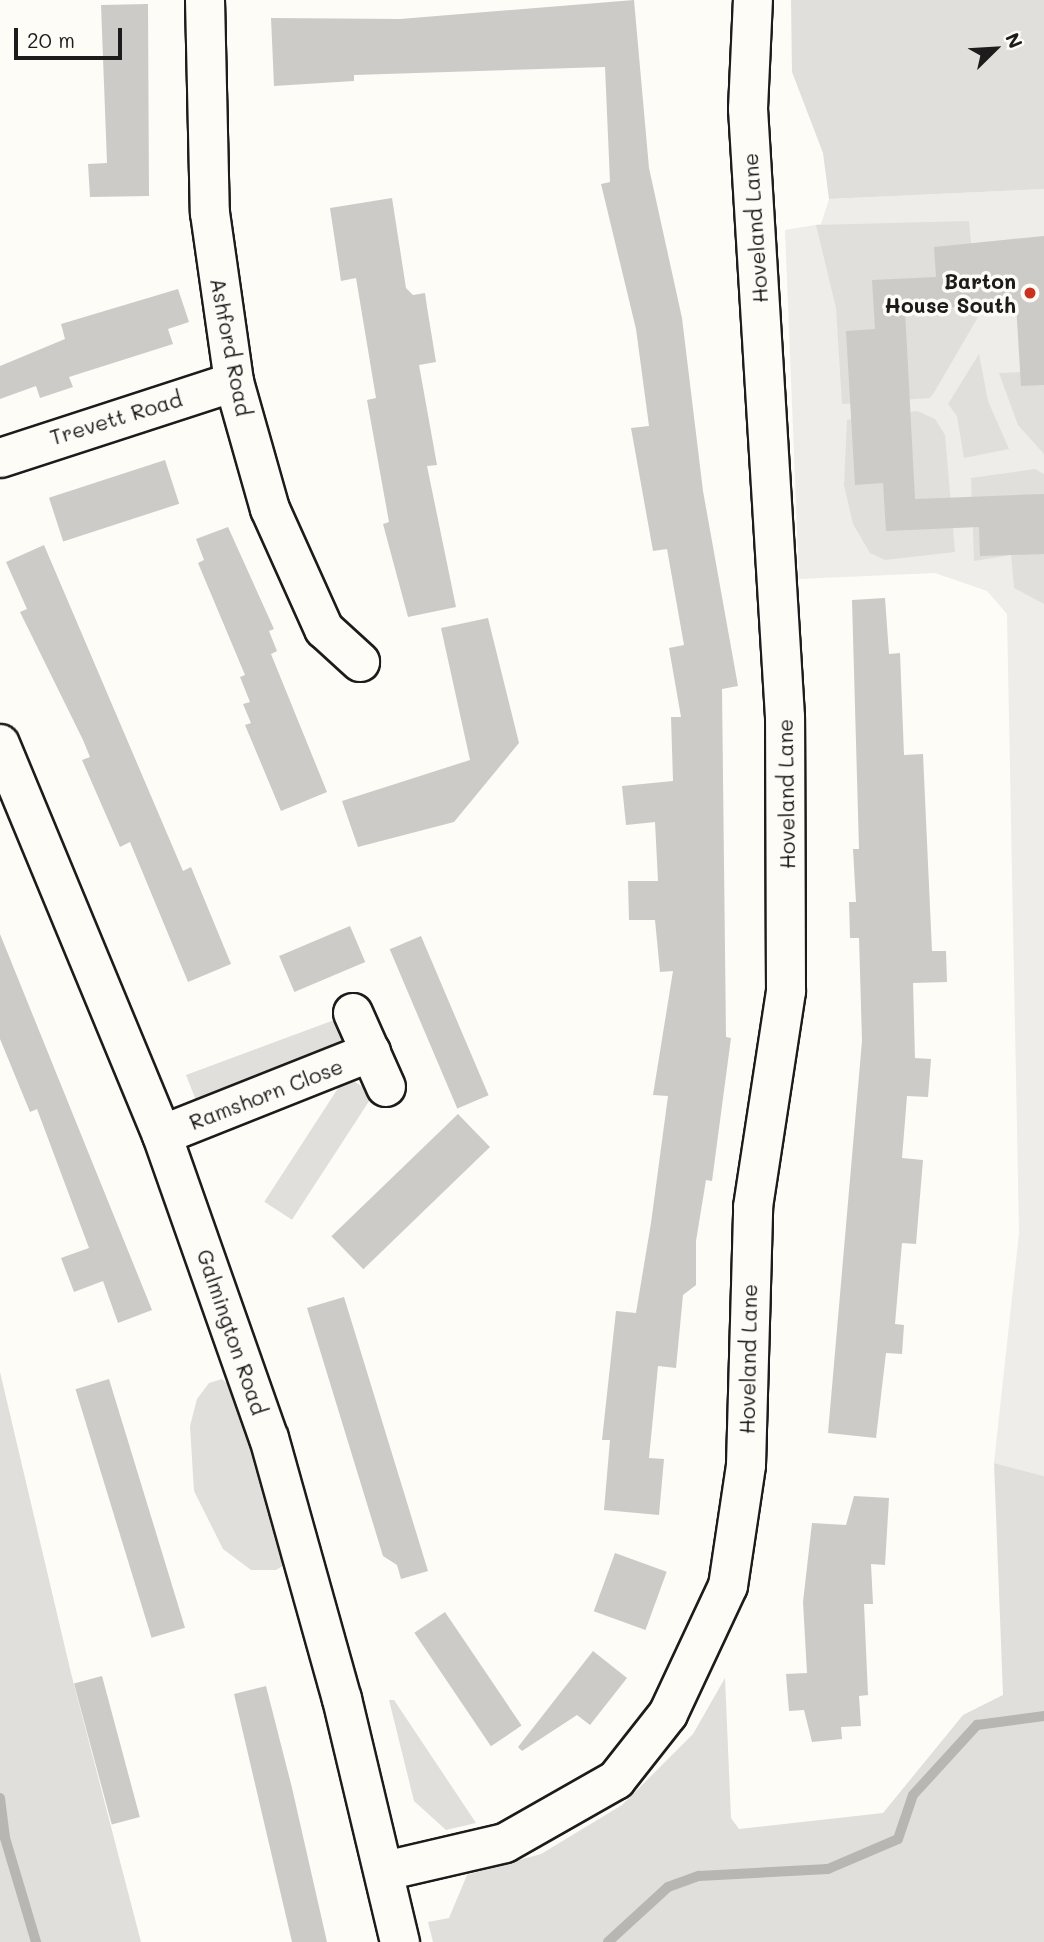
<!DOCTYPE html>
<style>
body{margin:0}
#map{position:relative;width:1044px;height:1942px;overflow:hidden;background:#fdfcf7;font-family:Mali,sans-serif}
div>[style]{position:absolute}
.built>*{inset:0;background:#eeede9}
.green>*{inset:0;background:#e0dfdb;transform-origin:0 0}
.stream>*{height:10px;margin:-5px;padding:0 5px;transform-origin:5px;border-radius:5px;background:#b7b6b2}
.building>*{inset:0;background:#cccbc8;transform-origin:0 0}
.roads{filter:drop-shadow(2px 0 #1c1c1c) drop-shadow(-2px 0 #1c1c1c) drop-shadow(0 2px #1c1c1c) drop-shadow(0 -2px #1c1c1c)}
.minor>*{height:38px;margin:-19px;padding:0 19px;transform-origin:19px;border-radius:19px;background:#fdfcf7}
.dots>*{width:19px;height:19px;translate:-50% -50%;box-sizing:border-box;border:4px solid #fdfcf7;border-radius:50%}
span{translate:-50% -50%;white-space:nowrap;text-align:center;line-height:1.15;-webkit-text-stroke:7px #fdfcf7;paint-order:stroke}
.street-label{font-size:21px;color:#1c1c1c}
.poi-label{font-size:21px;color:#1c1c1c;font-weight:700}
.right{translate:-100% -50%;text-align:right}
.north{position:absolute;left:960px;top:14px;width:70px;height:70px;-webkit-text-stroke:5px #fdfcf7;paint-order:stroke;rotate:66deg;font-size:19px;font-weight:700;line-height:28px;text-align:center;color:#1c1c1c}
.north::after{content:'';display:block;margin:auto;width:24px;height:32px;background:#1c1c1c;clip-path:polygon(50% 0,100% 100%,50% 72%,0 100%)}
.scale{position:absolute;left:14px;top:28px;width:108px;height:32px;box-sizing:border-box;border:4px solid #1c1c1c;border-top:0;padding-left:9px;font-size:21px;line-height:24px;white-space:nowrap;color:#1c1c1c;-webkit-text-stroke:5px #fdfcf7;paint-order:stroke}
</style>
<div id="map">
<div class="built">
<i style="clip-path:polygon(1044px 189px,1044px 1476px,994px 1463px,1019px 1233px,1007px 614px,987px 591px,935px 573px,799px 579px,785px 230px,821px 224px,829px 199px)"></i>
</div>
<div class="green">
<i style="clip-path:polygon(791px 0,1044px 0,1044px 189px,829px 199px,823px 153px,792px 72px)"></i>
<i style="clip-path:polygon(969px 221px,978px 317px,935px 391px,930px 398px,842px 404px,836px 308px,816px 225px)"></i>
<i style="clip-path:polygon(979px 354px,988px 401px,1009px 449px,964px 458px,957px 416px,948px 404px)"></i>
<i style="clip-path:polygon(1044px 371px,1044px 454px,1018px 425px,999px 373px)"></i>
<i style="clip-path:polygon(917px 411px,935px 419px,945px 435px,955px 552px,885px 560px,870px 553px,853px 524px,844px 485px,847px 420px)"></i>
<i style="clip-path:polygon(1035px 469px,1044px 474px,1044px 604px,1014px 588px,1011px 555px,974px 561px,971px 478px)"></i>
<i style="clip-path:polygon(345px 1016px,347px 1029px,339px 1045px,199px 1108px,186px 1075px)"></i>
<i style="left:346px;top:1076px;width:33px;height:150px;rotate:33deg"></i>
<i style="clip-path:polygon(0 1372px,71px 1673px,141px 1942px,0 1942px)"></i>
<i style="clip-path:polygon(222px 1379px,237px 1393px,286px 1564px,276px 1570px,251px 1570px,223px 1549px,194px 1491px,190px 1426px,197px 1399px,209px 1383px)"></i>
<i style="clip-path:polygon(994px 1463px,1044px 1476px,1044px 1942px,433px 1942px,428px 1922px,449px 1918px,467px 1875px,541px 1854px,622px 1805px,693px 1734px,725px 1678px,731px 1818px,739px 1829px,883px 1813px,963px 1715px,1003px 1695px)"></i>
<i style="clip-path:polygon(389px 1700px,394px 1700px,476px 1823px,446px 1830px,414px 1801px)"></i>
</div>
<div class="stream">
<i style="left:0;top:1798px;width:40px;rotate:82.9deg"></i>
<i style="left:5px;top:1838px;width:109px;rotate:73.4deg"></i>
<i style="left:608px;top:1942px;width:81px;rotate:-42.5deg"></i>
<i style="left:668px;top:1887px;width:33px;rotate:-20deg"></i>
<i style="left:699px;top:1876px;width:129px;rotate:-3.1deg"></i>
<i style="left:828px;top:1869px;width:76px;rotate:-23.2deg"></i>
<i style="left:898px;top:1839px;width:46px;rotate:-71.2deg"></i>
<i style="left:913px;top:1795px;width:95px;rotate:-47.6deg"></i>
<i style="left:977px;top:1725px;width:68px;rotate:-7.7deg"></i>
</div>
<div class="building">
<i style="clip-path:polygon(634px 0,649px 168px,682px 318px,703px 491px,738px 686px,722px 689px,726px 1037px,731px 1038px,712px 1181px,706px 1180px,696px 1241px,696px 1285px,683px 1295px,676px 1368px,658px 1366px,649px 1458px,664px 1459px,659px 1515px,604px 1510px,610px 1440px,602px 1440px,616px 1311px,636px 1313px,651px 1223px,668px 1096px,653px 1095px,673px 971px,660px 972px,655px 920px,629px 920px,628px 881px,658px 881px,655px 822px,626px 825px,622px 786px,673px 781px,671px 717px,681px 717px,669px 648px,684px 645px,667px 549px,653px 551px,631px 428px,649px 426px,636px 329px,601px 184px,610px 182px,605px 67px,354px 75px,354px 81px,274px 86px,271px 18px,400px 19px)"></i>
<i style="clip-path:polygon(148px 4px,149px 196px,90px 197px,88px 164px,107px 163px,101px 5px)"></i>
<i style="clip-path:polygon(392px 198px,406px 288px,413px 295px,425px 293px,427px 307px,436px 362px,419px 365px,437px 465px,427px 466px,456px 607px,408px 617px,383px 524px,389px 522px,367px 400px,376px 398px,356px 278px,341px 281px,330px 208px)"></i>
<i style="clip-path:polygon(1044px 236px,1044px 385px,1021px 386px,1016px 304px,905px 310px,915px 499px,1044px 494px,1044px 554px,980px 556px,979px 527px,886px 531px,883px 483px,855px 485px,846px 331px,875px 329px,872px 280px,936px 277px,934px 247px)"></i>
<i style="clip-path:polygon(178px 289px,189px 322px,168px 329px,173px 344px,69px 377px,73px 387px,40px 398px,36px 386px,0 399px,0 366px,65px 339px,61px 324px)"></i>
<i style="left:165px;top:460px;width:46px;height:122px;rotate:72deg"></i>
<i style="clip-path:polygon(228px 527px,274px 629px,269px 631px,277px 651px,271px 654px,327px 792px,281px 811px,245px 725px,251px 723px,243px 704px,250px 702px,240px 677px,245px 675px,198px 563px,204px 560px,196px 539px)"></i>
<i style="clip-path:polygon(44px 545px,183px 871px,191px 867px,231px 964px,188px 982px,130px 842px,120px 847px,82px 760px,90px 757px,83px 740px,20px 612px,27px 609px,6px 562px)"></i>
<i style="clip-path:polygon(885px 598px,889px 654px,900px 653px,904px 755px,923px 754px,932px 951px,946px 951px,947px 982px,913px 983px,915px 1058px,931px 1059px,928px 1097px,907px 1096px,902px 1158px,923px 1160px,916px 1244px,902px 1243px,895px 1324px,904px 1325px,902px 1354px,886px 1353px,876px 1438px,828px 1433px,862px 1041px,859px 938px,850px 938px,849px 902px,856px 902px,853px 849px,859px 849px,852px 600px)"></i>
<i style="clip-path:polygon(488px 618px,519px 743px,454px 822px,358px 847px,342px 801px,470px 760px,441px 628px)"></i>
<i style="left:350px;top:926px;width:39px;height:77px;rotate:67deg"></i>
<i style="clip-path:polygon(0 934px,152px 1310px,118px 1323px,103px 1281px,74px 1292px,61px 1258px,89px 1248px,37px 1109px,30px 1112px,0 1039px)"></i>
<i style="left:421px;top:936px;width:173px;height:34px;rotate:67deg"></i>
<i style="left:458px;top:1114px;width:46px;height:176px;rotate:46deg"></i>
<i style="clip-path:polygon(344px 1297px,428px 1571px,401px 1579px,397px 1565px,383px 1556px,307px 1308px)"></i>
<i style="left:109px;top:1379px;width:260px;height:35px;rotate:73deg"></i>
<i style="clip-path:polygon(854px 1496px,889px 1498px,885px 1565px,871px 1564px,873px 1604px,864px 1604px,868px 1695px,859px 1696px,861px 1726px,841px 1727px,842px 1739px,812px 1742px,804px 1710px,789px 1711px,786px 1674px,807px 1673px,803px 1602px,812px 1523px,846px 1525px)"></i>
<i style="left:615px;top:1553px;width:55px;height:62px;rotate:20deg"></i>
<i style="left:445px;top:1612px;width:137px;height:37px;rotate:56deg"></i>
<i style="clip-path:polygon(593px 1651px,627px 1678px,590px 1725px,577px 1715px,522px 1751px,518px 1747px)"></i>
<i style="left:102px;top:1676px;width:146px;height:29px;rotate:75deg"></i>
<i style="clip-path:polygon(266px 1686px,292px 1788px,327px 1942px,292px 1942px,234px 1694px)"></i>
</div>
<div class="roads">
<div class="minor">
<i style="left:205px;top:0;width:213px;rotate:88.7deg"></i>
<i style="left:210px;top:213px;width:171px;rotate:81.9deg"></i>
<i style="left:234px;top:382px;width:132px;rotate:74.2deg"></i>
<i style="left:270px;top:509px;width:132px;rotate:65.8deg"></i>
<i style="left:324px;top:629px;width:49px;rotate:42.5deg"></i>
<i style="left:0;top:458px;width:246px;rotate:-18deg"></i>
<i style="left:0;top:744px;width:423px;rotate:67.5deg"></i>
<i style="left:162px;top:1135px;width:321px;rotate:70.6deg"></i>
<i style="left:269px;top:1438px;width:271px;rotate:74.4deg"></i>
<i style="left:342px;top:1699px;width:250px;rotate:76.6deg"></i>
<i style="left:353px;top:1013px;width:81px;rotate:66deg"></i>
<i style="left:162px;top:1135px;width:225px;rotate:-21.7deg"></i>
<i style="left:385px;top:1871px;width:123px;rotate:-13.1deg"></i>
<i style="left:505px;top:1843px;width:128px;rotate:-29.6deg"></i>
<i style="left:616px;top:1780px;width:84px;rotate:-51.8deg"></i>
<i style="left:668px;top:1714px;width:141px;rotate:-64.9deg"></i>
<i style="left:728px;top:1586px;width:122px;rotate:-81.5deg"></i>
<i style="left:746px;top:1465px;width:258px;rotate:-88.4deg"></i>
<i style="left:753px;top:1207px;width:219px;rotate:-81.3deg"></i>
<i style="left:786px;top:991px;width:274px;rotate:-90.2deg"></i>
<i style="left:785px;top:717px;width:609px;rotate:-93.48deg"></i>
<i style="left:748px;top:109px;width:109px;rotate:-87.4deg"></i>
</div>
</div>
<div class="dots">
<i style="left:1030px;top:293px;background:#c8321e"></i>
</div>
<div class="street-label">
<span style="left:755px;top:228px;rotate:-94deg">Hoveland Lane</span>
<span style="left:231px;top:347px;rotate:79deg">Ashford Road</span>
<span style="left:116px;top:418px;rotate:-17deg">Trevett Road</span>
<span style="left:786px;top:794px;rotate:-91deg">Hoveland Lane</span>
<span style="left:266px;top:1094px;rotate:-21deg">Ramshorn Close</span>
<span style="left:232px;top:1332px;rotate:71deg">Galmington Road</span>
<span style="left:748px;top:1359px;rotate:-89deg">Hoveland Lane</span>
</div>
<div class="poi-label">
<span class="right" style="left:1016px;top:293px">Barton<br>House South</span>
</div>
<div class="north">N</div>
<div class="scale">20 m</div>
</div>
